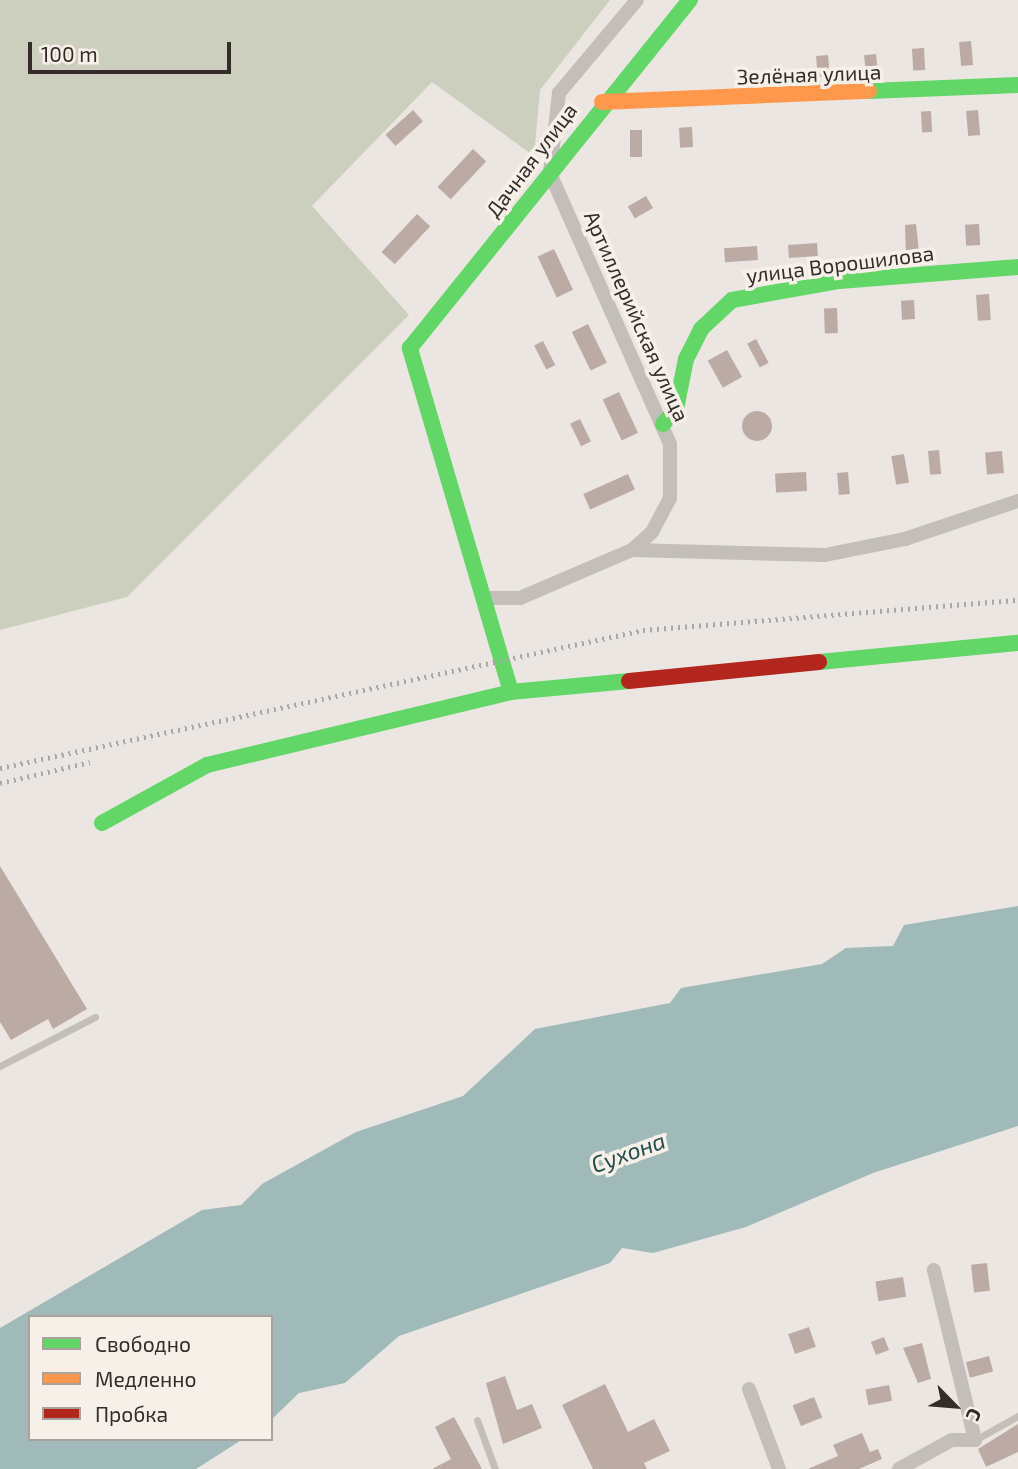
<!DOCTYPE html>
<meta charset="utf-8">
<style>
body{margin:0}
#map{position:relative;width:1018px;height:1469px;overflow:hidden;background:#ebe6e1;font-family:"Exo 2",sans-serif}
div>[style]{position:absolute}
.green>*{inset:0;background:#cccfbd}
.water>*{inset:0;background:#a0bab9}
.building>*{inset:0;background:#bcaba5;transform-origin:0 0}
.round{border-radius:50%}
.lane>*{height:7px;margin:-3.5px;padding:0 3.5px;transform-origin:3.5px;border-radius:3.5px;background:#c4beba}
.street>*{height:14px;margin:-7px;padding:0 7px;transform-origin:7px;border-radius:7px;background:#c4beba}
.fast>*{height:16px;margin:-8px;padding:0 8px;transform-origin:8px;border-radius:8px;background:#63d668}
.slow>*{height:16px;margin:-8px;padding:0 8px;transform-origin:8px;border-radius:8px;background:#ff974d}
.jam>*{height:16px;margin:-8px;padding:0 8px;transform-origin:8px;border-radius:8px;background:#b3261e}
.rail>*{height:4.5px;margin-top:-2.25px;transform-origin:0;background:repeating-linear-gradient(90deg,#aba7a4 0 2px,transparent 0 7px)}
span{translate:-50% -50%;white-space:nowrap;text-align:center;line-height:1.15;-webkit-text-stroke:7px #f7f0e9;paint-order:stroke}
.street-label{font-size:21px;color:#342c29}
.water-label{font-size:23px;color:#244e50;font-style:italic}
.legend{position:absolute;left:28px;top:1315px;width:245px;height:126px;box-sizing:border-box;background:#f7f0e9;border:2px solid #a9a29c;margin:0;padding:9px 12px;list-style:none;font-size:21px;color:#342c29}
.legend li{display:flex;align-items:center;gap:14px;height:35px}
.legend b{width:35px;border:2px solid #a9a29c}
.north{position:absolute;left:920px;top:1371px;width:70px;height:70px;-webkit-text-stroke:5px #f7f0e9;paint-order:stroke;rotate:115deg;font-size:19px;font-weight:700;line-height:28px;text-align:center;color:#342c29}
.north::after{content:'';display:block;margin:auto;width:24px;height:32px;background:#342c29;clip-path:polygon(50% 0,100% 100%,50% 72%,0 100%)}
.scale{position:absolute;left:28px;top:42px;width:203px;height:32px;box-sizing:border-box;border:4px solid #342c29;border-top:0;padding-left:9px;font-size:21px;line-height:24px;white-space:nowrap;color:#342c29;-webkit-text-stroke:5px #f7f0e9;paint-order:stroke}
</style>
<div id="map">
<div class="green">
<i style="clip-path:polygon(0 0,610px 0,540px 90px,534px 156px,432px 82px,312px 206px,409px 315px,127px 597px,0 630px)"></i>
</div>
<div class="water">
<i style="clip-path:polygon(1018px 906px,1018px 1126px,873px 1173px,746px 1227px,653px 1253px,622px 1248px,610px 1263px,399px 1336px,345px 1383px,299px 1393px,271px 1420px,271px 1317px,30px 1317px,30px 1439px,243px 1439px,196px 1469px,0 1469px,0 1328px,202px 1210px,241px 1205px,262px 1184px,356px 1132px,463px 1096px,535px 1029px,670px 1003px,681px 988px,822px 964px,846px 948px,893px 946px,904px 925px)"></i>
</div>
<div class="building">
<i style="left:971px;top:41px;width:24px;height:12px;rotate:85deg"></i>
<i style="left:924px;top:48px;width:22px;height:12px;rotate:87deg"></i>
<i style="left:876px;top:54px;width:20px;height:12px;rotate:84deg"></i>
<i style="left:828px;top:55px;width:21px;height:12px;rotate:85deg"></i>
<i style="left:413px;top:110px;width:15px;height:37px;rotate:48deg"></i>
<i style="left:978px;top:110px;width:25px;height:12px;rotate:85deg"></i>
<i style="left:931px;top:111px;width:21px;height:10px;rotate:87deg"></i>
<i style="left:692px;top:127px;width:20px;height:13px;rotate:87deg"></i>
<i style="left:630px;top:130px;width:12px;height:27px"></i>
<i style="left:473px;top:149px;width:18px;height:52px;rotate:43deg"></i>
<i style="left:646px;top:196px;width:14px;height:21px;rotate:60deg"></i>
<i style="left:417px;top:214px;width:18px;height:52px;rotate:43deg"></i>
<i style="clip-path:polygon(916px 224px,919px 252px,906px 253px,905px 225px)"></i>
<i style="left:979px;top:224px;width:21px;height:14px;rotate:87deg"></i>
<i style="left:817px;top:243px;width:13px;height:29px;rotate:86deg"></i>
<i style="left:757px;top:246px;width:14px;height:33px;rotate:86deg"></i>
<i style="left:554px;top:249px;width:45px;height:18px;rotate:65deg"></i>
<i style="left:989px;top:294px;width:26px;height:13px;rotate:86deg"></i>
<i style="left:914px;top:300px;width:19px;height:13px;rotate:87deg"></i>
<i style="left:837px;top:308px;width:25px;height:13px;rotate:88deg"></i>
<i style="left:588px;top:324px;width:43px;height:18px;rotate:64deg"></i>
<i style="left:756px;top:339px;width:27px;height:10px;rotate:62deg"></i>
<i style="left:543px;top:341px;width:27px;height:10px;rotate:63deg"></i>
<i style="left:727px;top:350px;width:31px;height:22px;rotate:61deg"></i>
<i style="left:619px;top:392px;width:45px;height:18px;rotate:65deg"></i>
<i class="round" style="left:742px;top:411px;width:30px;height:30px"></i>
<i style="left:580px;top:419px;width:25px;height:11px;rotate:64deg"></i>
<i style="left:939px;top:450px;width:24px;height:11px;rotate:85deg"></i>
<i style="left:1002px;top:451px;width:22px;height:17px;rotate:85deg"></i>
<i style="left:904px;top:454px;width:29px;height:13px;rotate:80deg"></i>
<i style="left:806px;top:472px;width:19px;height:31px;rotate:87deg"></i>
<i style="left:848px;top:472px;width:22px;height:11px;rotate:85deg"></i>
<i style="left:628px;top:474px;width:17px;height:49px;rotate:66deg"></i>
<i style="clip-path:polygon(0 866px,87px 1009px,53px 1029px,48px 1019px,11px 1040px,0 1022px)"></i>
<i style="left:987px;top:1263px;width:28px;height:16px;rotate:84deg"></i>
<i style="left:903px;top:1277px;width:20px;height:28px;rotate:81deg"></i>
<i style="left:809px;top:1327px;width:21px;height:22px;rotate:71deg"></i>
<i style="left:884px;top:1337px;width:14px;height:14px;rotate:69deg"></i>
<i style="clip-path:polygon(922px 1343px,931px 1379px,918px 1383px,903px 1348px)"></i>
<i style="left:989px;top:1356px;width:16px;height:24px;rotate:75deg"></i>
<i style="clip-path:polygon(505px 1376px,517px 1410px,532px 1404px,542px 1428px,503px 1444px,486px 1383px)"></i>
<i style="clip-path:polygon(605px 1384px,628px 1432px,654px 1419px,670px 1451px,644px 1463px,647px 1469px,593px 1469px,562px 1405px)"></i>
<i style="left:889px;top:1385px;width:16px;height:24px;rotate:79deg"></i>
<i style="left:814px;top:1397px;width:22px;height:23px;rotate:68deg"></i>
<i style="clip-path:polygon(454px 1417px,482px 1469px,432px 1469px,451px 1459px,435px 1427px)"></i>
<i style="clip-path:polygon(1018px 1424px,1018px 1452px,986px 1467px,978px 1449px)"></i>
<i style="clip-path:polygon(862px 1433px,870px 1452px,878px 1449px,882px 1459px,859px 1469px,808px 1469px,838px 1456px,833px 1445px)"></i>
</div>
<div class="lane">
<i style="left:0;top:1066px;width:107px;rotate:-27.3deg"></i>
<i style="left:477px;top:1420px;width:52px;rotate:69.8deg"></i>
<i style="left:975px;top:1440px;width:49px;rotate:-29.2deg"></i>
</div>
<div class="street">
<i style="left:632px;top:550px;width:193px;rotate:1.5deg"></i>
<i style="left:825px;top:555px;width:82px;rotate:-11.3deg"></i>
<i style="left:905px;top:539px;width:119px;rotate:-18.6deg"></i>
<i style="left:484px;top:598px;width:36px"></i>
<i style="left:520px;top:598px;width:122px;rotate:-23.2deg"></i>
<i style="left:632px;top:550px;width:27px;rotate:-42deg"></i>
<i style="left:652px;top:532px;width:38px;rotate:-62deg"></i>
<i style="left:670px;top:498px;width:54px;rotate:-90deg"></i>
<i style="left:670px;top:444px;width:296px;rotate:-113.9deg"></i>
<i style="left:550px;top:173px;width:81px;rotate:-83.6deg"></i>
<i style="left:559px;top:93px;width:121px;rotate:-50deg"></i>
<i style="left:749px;top:1389px;width:85px;rotate:69.4deg"></i>
<i style="left:899px;top:1469px;width:60px;rotate:-28.7deg"></i>
<i style="left:952px;top:1440px;width:23px"></i>
<i style="left:975px;top:1440px;width:175px;rotate:-103.6deg"></i>
</div>
<div class="fast">
<i style="left:869px;top:91px;width:149px;rotate:-2.3deg"></i>
<i style="left:663px;top:424px;width:20px;rotate:-49deg"></i>
<i style="left:676px;top:409px;width:51px;rotate:-78.7deg"></i>
<i style="left:686px;top:359px;width:34px;rotate:-63deg"></i>
<i style="left:701px;top:329px;width:42px;rotate:-43.1deg"></i>
<i style="left:732px;top:300px;width:109px;rotate:-10.1deg"></i>
<i style="left:839px;top:281px;width:180px;rotate:-4.5deg"></i>
<i style="left:819px;top:662px;width:200px;rotate:-5.5deg"></i>
<i style="left:629px;top:681px;width:119px;rotate:174.7deg"></i>
<i style="left:511px;top:692px;width:359px;rotate:-106.4deg"></i>
<i style="left:410px;top:348px;width:447px;rotate:-51.2deg"></i>
<i style="left:102px;top:823px;width:120px;rotate:-28.9deg"></i>
<i style="left:207px;top:765px;width:313px;rotate:-13.5deg"></i>
</div>
<div class="slow">
<i style="left:602px;top:102px;width:267px;rotate:-2.4deg"></i>
</div>
<div class="jam">
<i style="left:629px;top:681px;width:191px;rotate:-5.7deg"></i>
</div>
<div class="rail">
<i style="left:0;top:768px;width:658px;rotate:-12.11deg"></i>
<i style="left:643px;top:630px;width:376px;rotate:-4.6deg"></i>
<i style="left:0;top:783px;width:92px;rotate:-13.1deg"></i>
</div>
<div class="street-label">
<span style="left:809px;top:74px;rotate:-2deg">Зелёная улица</span>
<span style="left:531px;top:160px;rotate:-53deg">Дачная улица</span>
<span style="left:840px;top:264px;rotate:-7deg">улица Ворошилова</span>
<span style="left:637px;top:316px;rotate:66deg">Артиллерийская улица</span>
</div>
<div class="water-label">
<span style="left:628px;top:1152px;rotate:-20deg">Сухона</span>
</div>
<ul class="legend">
<li><b style="height:9px;background:#63d668"></b>Свободно</li>
<li><b style="height:9px;background:#ff974d"></b>Медленно</li>
<li><b style="height:9px;background:#b3261e"></b>Пробка</li>
</ul>
<div class="north">С</div>
<div class="scale">100 m</div>
</div>
